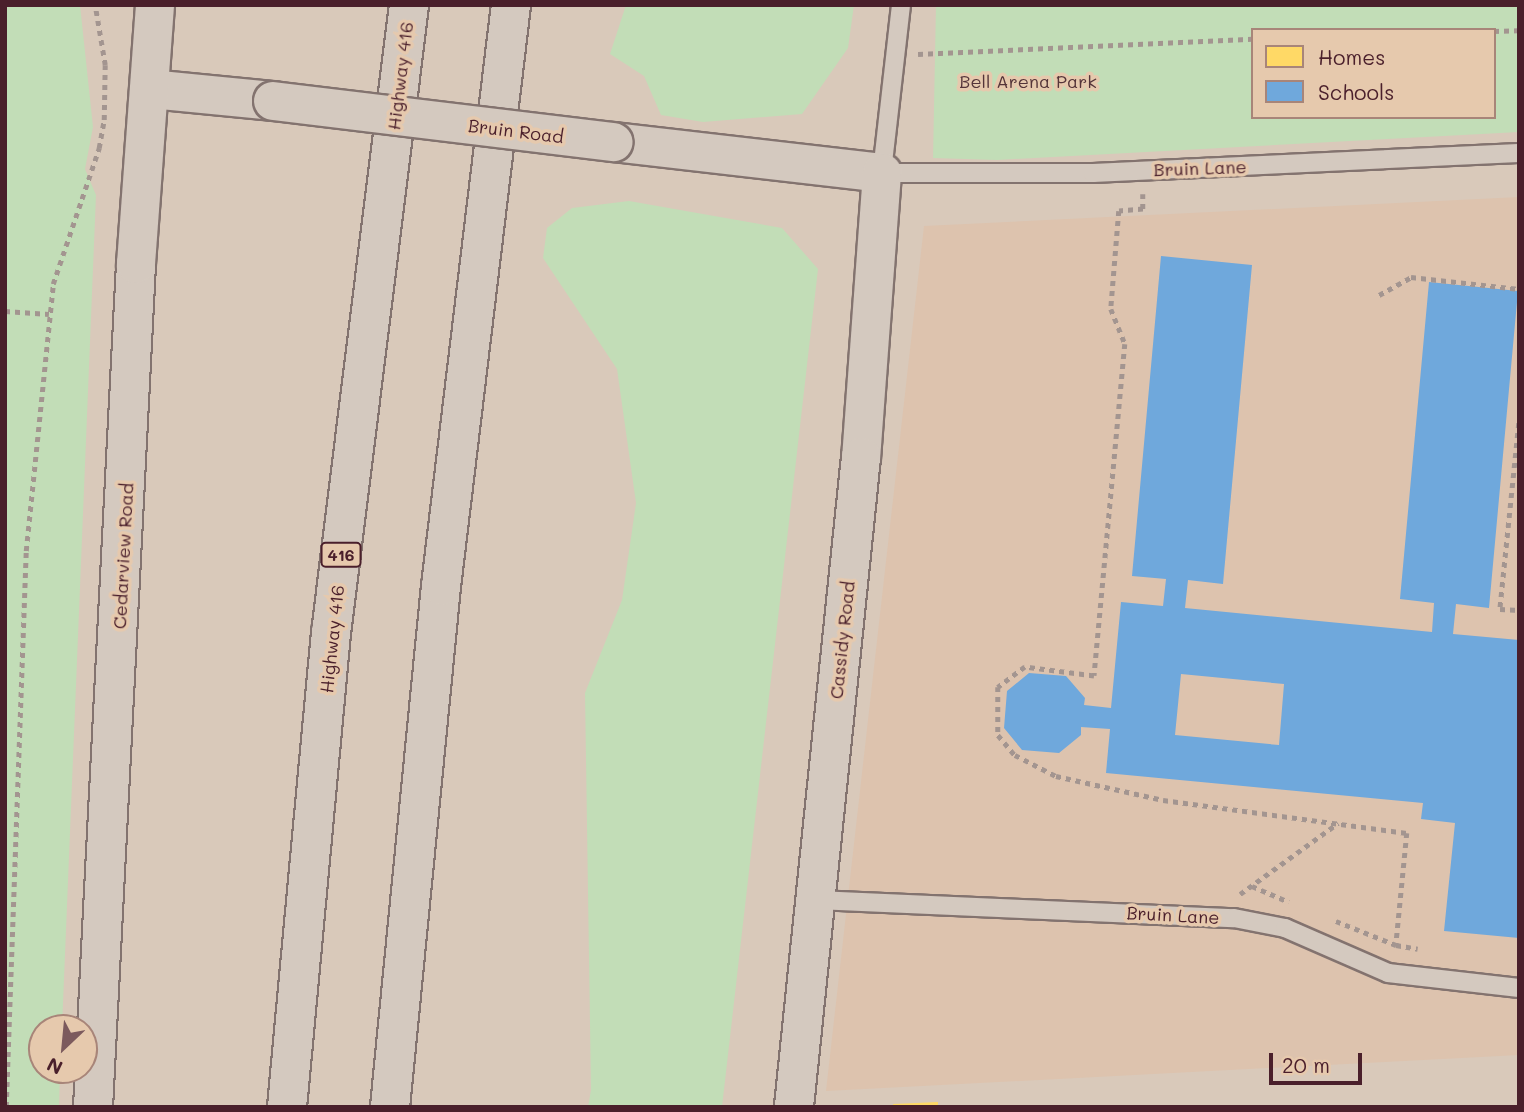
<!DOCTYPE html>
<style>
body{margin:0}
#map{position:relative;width:1524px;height:1112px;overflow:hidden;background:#d9c9ba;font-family:Mali,sans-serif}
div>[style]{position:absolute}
.built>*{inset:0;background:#ddc3ae}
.green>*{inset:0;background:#c2ddb7}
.homes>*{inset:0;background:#ffd966}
.schools>*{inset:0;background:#6fa8dc}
.path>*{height:4.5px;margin-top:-2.25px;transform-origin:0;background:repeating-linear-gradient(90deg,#a39590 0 5px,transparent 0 10px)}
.roads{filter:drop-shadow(2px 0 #83736f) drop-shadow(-2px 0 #83736f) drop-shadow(0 2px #83736f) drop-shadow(0 -2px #83736f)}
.lane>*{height:18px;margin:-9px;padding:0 9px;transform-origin:9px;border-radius:9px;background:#d4c9bf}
.secondary>*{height:38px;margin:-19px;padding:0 19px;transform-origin:19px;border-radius:19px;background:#d4c9bf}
.highway>*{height:38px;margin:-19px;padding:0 19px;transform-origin:19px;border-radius:19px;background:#d4c9bf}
.bridges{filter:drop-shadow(2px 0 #83736f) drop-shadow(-2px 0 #83736f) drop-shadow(0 2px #83736f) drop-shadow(0 -2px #83736f)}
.secondary-bridge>*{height:38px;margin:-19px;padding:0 19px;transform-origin:19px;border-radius:19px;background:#d4c9bf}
span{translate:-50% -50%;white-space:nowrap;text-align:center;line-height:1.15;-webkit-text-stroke:7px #e6c9ad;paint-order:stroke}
.shield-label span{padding:2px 5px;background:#e6c9ad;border:2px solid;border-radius:5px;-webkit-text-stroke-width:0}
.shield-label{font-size:16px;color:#4a1f2b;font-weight:700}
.street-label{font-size:18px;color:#4a1f2b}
.park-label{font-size:18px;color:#543439}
.frame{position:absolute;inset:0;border:7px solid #4a1f2b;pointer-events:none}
.legend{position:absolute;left:1251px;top:28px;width:245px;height:91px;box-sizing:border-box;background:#e6c9ad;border:2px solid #a88579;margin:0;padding:9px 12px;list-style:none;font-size:21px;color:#4a1f2b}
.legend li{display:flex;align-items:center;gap:14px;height:35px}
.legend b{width:35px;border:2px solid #a88579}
.north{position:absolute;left:28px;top:1014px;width:70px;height:70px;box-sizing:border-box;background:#e6c9ad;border:2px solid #a88579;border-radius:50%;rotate:206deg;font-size:19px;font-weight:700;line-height:28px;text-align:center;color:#4a1f2b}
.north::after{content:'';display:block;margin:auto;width:24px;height:32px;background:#7c5a5d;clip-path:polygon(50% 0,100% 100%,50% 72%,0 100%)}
.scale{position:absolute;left:1269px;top:1053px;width:93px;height:32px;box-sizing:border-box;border:4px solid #4a1f2b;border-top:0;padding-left:9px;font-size:21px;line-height:24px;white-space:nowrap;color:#4a1f2b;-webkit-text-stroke:5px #e6c9ad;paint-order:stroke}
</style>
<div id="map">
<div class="built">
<i style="clip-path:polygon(1519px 197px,1519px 1055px,826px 1091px,924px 226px)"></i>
</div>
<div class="green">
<i style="clip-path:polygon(5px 5px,80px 5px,93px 127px,85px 169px,96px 195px,62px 1028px,42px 1028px,42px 1070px,60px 1070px,59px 1107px,5px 1107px)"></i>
<i style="clip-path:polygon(626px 5px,854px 5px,848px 48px,802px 114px,703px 122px,661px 115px,644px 76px,610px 54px)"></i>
<i style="clip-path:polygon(evenodd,936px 5px,1519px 5px,1519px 132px,997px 160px,933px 158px,936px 5px,1253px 30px,1494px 30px,1494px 117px,1253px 117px,1253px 30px)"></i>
<i style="clip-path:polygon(629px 201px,782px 228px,818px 269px,722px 1107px,588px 1107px,591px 1090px,585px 693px,622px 600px,636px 503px,617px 369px,543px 258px,547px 228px,572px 208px)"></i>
</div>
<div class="homes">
<i style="clip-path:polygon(938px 1102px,938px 1107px,893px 1107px,893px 1104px)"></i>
</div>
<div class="schools">
<i style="clip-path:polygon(evenodd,1161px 256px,1252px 265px,1223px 584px,1188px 580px,1185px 608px,1432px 632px,1434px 603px,1400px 599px,1429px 282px,1518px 291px,1489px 608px,1456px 604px,1453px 634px,1519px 640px,1519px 938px,1444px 931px,1455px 823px,1421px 819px,1423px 803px,1106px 773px,1110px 729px,1081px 727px,1081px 735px,1059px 753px,1022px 750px,1004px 728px,1007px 691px,1029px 673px,1066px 676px,1085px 698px,1084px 705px,1111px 708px,1121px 602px,1163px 606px,1166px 579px,1132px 576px,1161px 256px,1181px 674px,1284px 684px,1279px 745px,1175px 735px,1181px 674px)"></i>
</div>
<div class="path">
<i style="left:1494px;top:31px;width:25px;rotate:-2deg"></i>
<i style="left:918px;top:54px;width:335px;rotate:-2.6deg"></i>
<i style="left:1143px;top:194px;width:15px;rotate:90deg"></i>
<i style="left:1143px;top:209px;width:24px;rotate:175deg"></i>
<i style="left:1119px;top:211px;width:98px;rotate:94.7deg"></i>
<i style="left:1111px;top:309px;width:38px;rotate:68deg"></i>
<i style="left:1125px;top:344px;width:333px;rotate:95.3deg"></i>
<i style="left:1094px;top:676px;width:70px;rotate:-172.6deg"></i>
<i style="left:1025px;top:667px;width:34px;rotate:143deg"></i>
<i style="left:998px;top:687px;width:48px;rotate:90deg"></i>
<i style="left:998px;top:735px;width:26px;rotate:50deg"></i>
<i style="left:1015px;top:755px;width:46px;rotate:27.1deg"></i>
<i style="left:1056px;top:776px;width:110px;rotate:12.6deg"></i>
<i style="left:1163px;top:800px;width:246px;rotate:7.7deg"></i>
<i style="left:1407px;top:833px;width:113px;rotate:95.6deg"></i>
<i style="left:1396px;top:945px;width:22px;rotate:10deg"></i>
<i style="left:1379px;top:295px;width:37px;rotate:-29deg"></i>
<i style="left:1411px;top:277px;width:109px;rotate:6.3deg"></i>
<i style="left:5px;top:311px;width:44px;rotate:3.9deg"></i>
<i style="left:1519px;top:423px;width:187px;rotate:95.8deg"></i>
<i style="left:1500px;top:609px;width:19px;rotate:3deg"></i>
<i style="left:1252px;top:886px;width:40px;rotate:23.4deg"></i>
<i style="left:1240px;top:894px;width:121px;rotate:-35.9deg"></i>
<i style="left:1336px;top:921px;width:65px;rotate:21.8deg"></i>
<i style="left:6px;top:1107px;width:556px;rotate:-87.94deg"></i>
<i style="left:26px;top:551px;width:268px;rotate:-84.2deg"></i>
<i style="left:53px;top:284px;width:144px;rotate:-71.3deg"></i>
<i style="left:99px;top:148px;width:28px;rotate:-80deg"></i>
<i style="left:104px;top:120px;width:55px;rotate:-89deg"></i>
<i style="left:105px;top:65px;width:61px;rotate:-99.5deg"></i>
</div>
<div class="roads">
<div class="lane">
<i style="left:901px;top:5px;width:169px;rotate:96.5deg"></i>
<i style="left:882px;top:173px;width:211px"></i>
<i style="left:1093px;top:173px;width:426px;rotate:-2.7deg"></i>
<i style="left:816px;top:900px;width:418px;rotate:2.5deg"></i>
<i style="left:1234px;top:918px;width:52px;rotate:11.1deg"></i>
<i style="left:1285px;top:928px;width:112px;rotate:23.6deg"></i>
<i style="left:1388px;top:973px;width:132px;rotate:6.5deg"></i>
</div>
<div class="secondary">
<i style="left:150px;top:89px;width:124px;rotate:5.6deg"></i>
<i style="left:614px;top:142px;width:270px;rotate:6.6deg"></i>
<i style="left:882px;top:173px;width:285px;rotate:94.2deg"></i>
<i style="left:861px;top:457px;width:653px;rotate:95.89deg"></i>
<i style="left:93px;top:1107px;width:844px;rotate:-87.08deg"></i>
<i style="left:136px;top:264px;width:260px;rotate:-85.8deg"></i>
</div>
<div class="highway">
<i style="left:287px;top:1107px;width:476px;rotate:-84.7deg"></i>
<i style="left:331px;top:633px;width:633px;rotate:-82.92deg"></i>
<i style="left:390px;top:1107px;width:523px;rotate:-84.41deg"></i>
<i style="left:441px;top:586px;width:585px;rotate:-83.13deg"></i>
</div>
</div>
<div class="bridges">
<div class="secondary-bridge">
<i style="left:273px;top:101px;width:343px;rotate:6.9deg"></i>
</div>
</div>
<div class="shield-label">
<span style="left:341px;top:555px">416</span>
</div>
<div class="street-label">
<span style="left:400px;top:76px;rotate:-83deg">Highway 416</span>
<span style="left:516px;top:131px;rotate:7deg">Bruin Road</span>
<span style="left:1200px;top:168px;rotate:-2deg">Bruin Lane</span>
<span style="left:123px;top:556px;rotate:-87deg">Cedarview Road</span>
<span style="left:332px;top:639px;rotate:-84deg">Highway 416</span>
<span style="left:842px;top:640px;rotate:-84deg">Cassidy Road</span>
<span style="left:1173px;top:915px;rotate:3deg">Bruin Lane</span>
</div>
<div class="park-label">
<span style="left:1028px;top:81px">Bell Arena Park</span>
</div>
<div class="frame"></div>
<ul class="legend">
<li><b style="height:19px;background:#ffd966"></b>Homes</li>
<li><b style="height:19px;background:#6fa8dc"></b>Schools</li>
</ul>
<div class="north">N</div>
<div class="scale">20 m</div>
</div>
